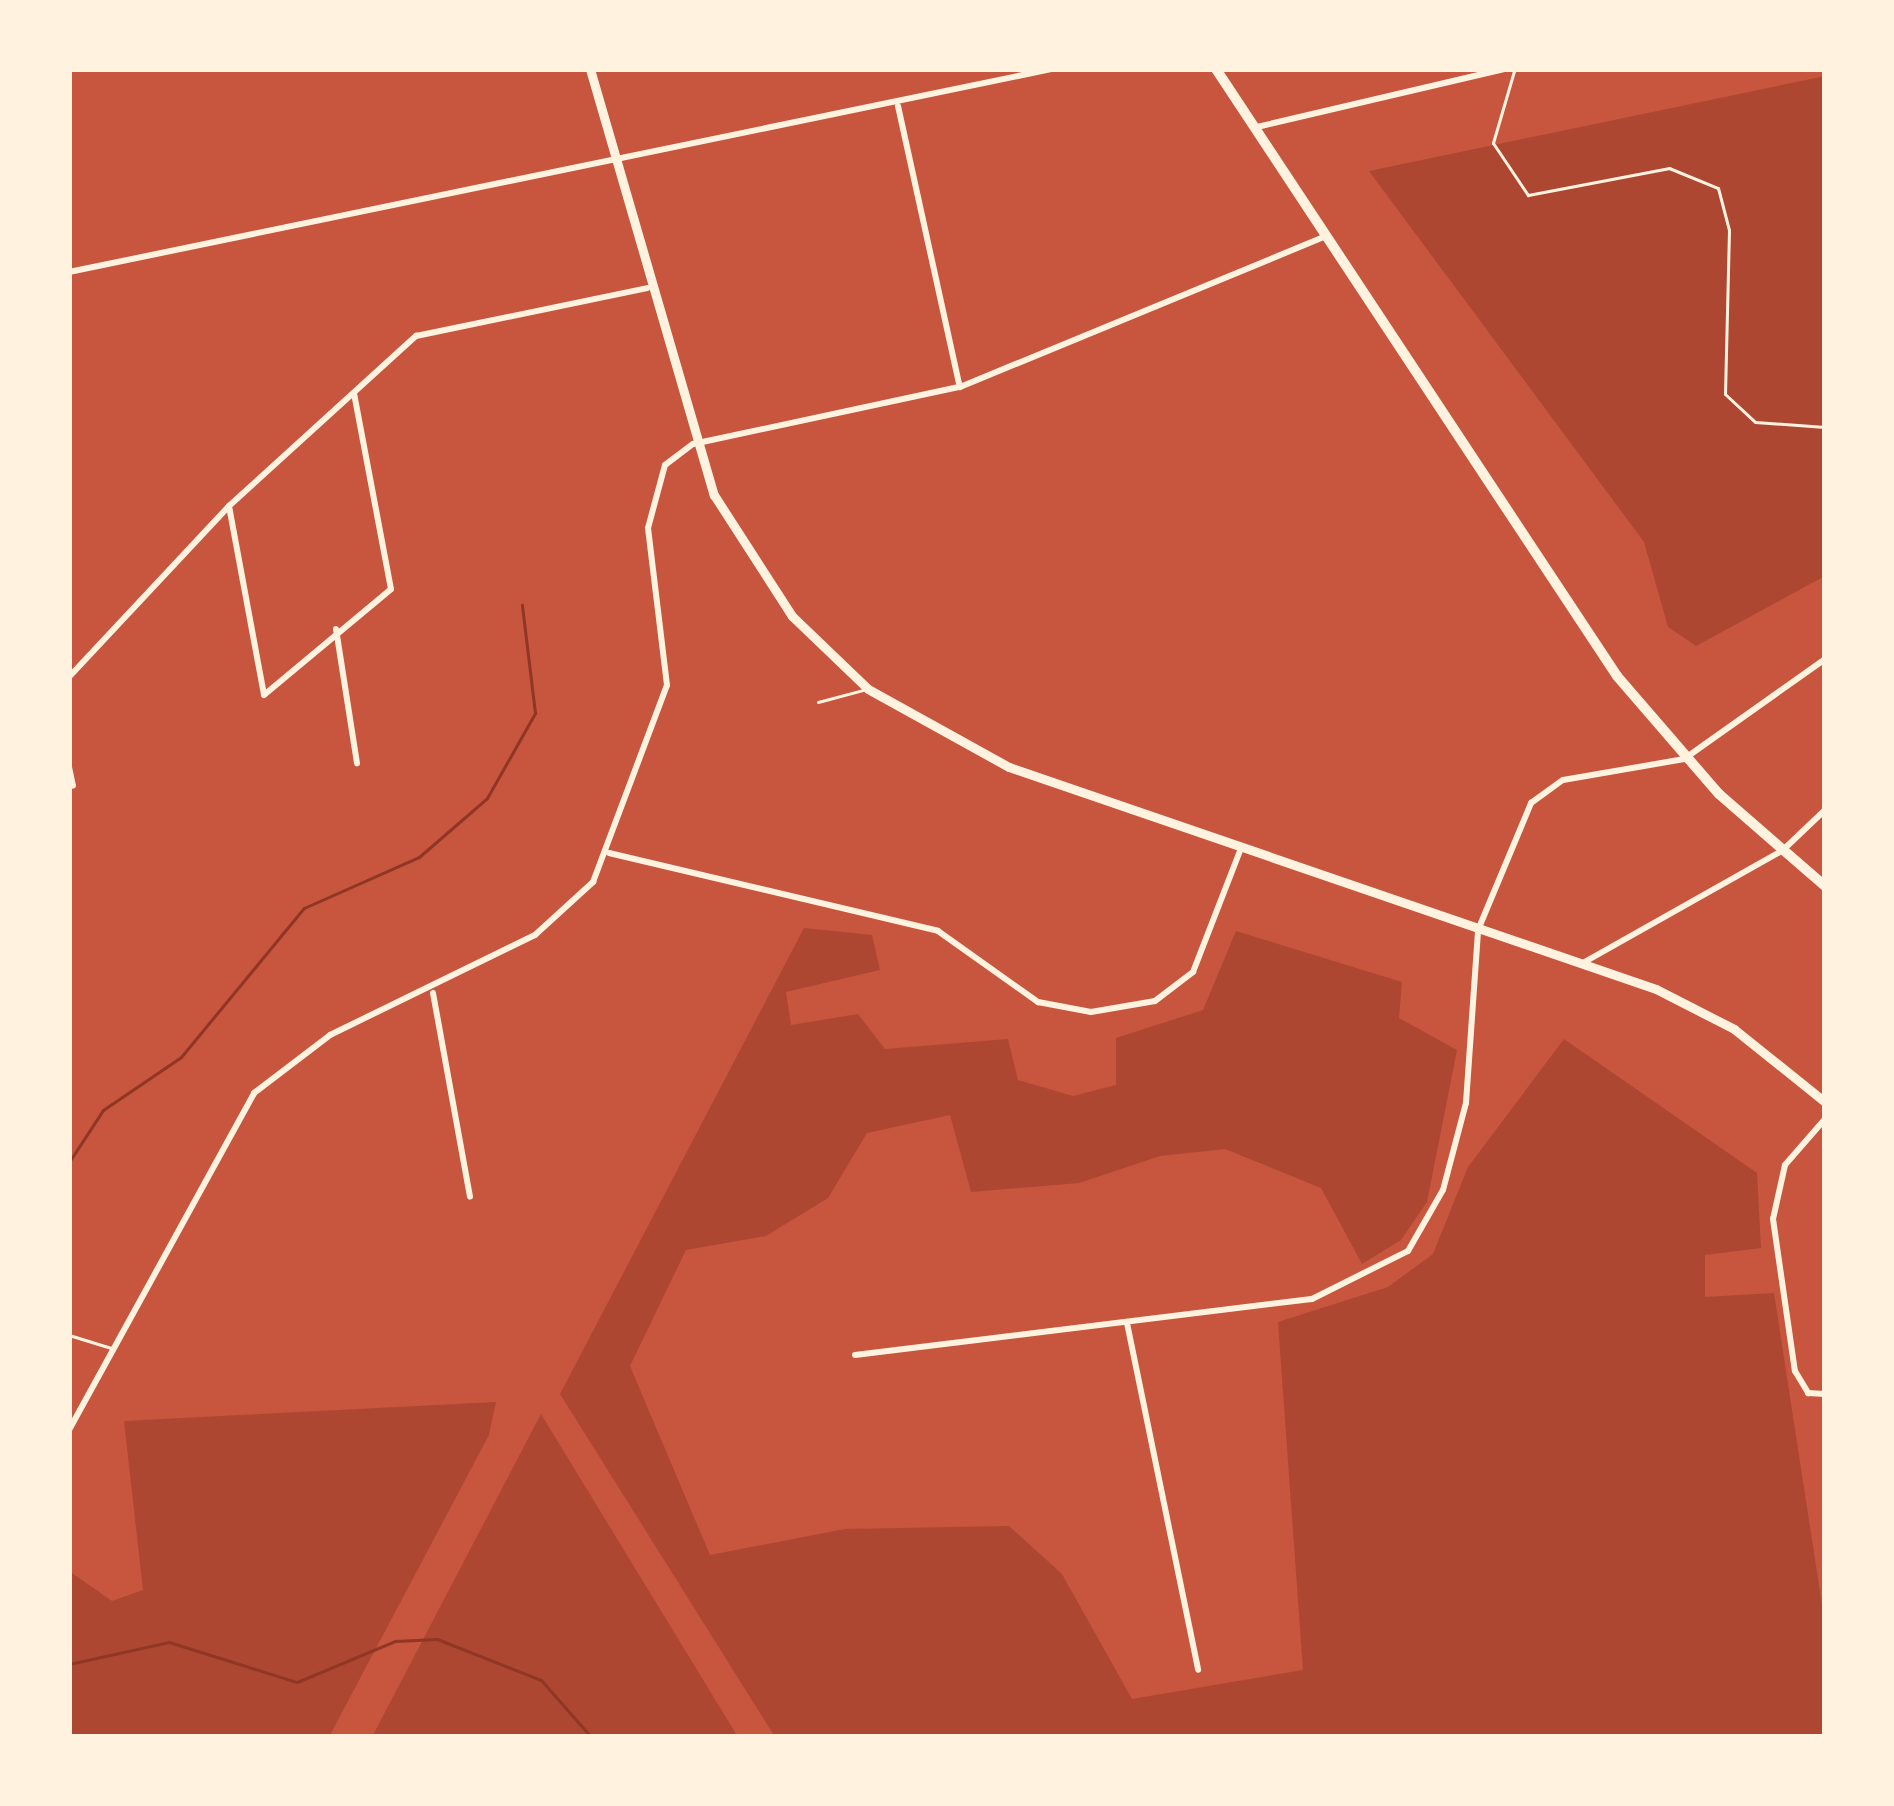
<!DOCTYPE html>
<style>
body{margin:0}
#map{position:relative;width:1894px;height:1806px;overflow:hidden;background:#c8553d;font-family:"Archivo Narrow",sans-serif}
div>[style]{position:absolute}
.green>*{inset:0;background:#ae4732}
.stream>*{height:3px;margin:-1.5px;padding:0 1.5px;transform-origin:1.5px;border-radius:1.5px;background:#8f3625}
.path>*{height:3px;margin:-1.5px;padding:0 1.5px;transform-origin:1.5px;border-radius:1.5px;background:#fff3e0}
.service>*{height:3px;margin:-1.5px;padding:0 1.5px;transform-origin:1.5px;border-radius:1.5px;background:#fff3e0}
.minor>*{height:6px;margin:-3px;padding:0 3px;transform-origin:3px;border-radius:3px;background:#fff3e0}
.tertiary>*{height:9px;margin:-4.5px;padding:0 4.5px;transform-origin:4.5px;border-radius:4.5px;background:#fff3e0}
.primary>*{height:10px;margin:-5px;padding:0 5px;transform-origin:5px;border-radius:5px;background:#fff3e0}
span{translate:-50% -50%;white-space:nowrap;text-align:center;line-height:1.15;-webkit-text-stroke:12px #fff3e0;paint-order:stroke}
.frame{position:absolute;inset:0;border:72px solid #fff3e0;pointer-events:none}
</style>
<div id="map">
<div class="green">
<i style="clip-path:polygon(1825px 76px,1825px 576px,1696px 646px,1668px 627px,1644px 542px,1369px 171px)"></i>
<i style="clip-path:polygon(804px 928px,872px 935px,880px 970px,786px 992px,791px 1025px,858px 1014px,885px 1049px,1008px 1039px,1018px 1080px,1073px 1096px,1116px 1085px,1116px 1038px,1203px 1010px,1236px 931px,1402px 982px,1399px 1018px,1457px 1050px,1427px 1202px,1401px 1240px,1362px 1264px,1321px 1188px,1225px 1149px,1160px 1156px,1079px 1183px,971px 1192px,950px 1115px,867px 1133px,828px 1198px,766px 1236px,686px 1250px,630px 1366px,710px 1555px,845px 1529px,1009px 1526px,1062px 1574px,1132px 1699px,1303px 1670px,1278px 1322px,1388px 1287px,1433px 1254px,1468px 1167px,1564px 1039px,1757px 1173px,1761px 1248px,1705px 1255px,1705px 1297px,1774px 1293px,1825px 1624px,1825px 1737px,775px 1737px,560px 1394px)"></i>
<i style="clip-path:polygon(496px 1402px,489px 1435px,329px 1737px,69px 1737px,69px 1571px,112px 1601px,143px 1590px,124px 1421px)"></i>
<i style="clip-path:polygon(541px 1414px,738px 1737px,372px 1737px)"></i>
</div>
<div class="stream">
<i style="left:69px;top:1162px;width:62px;rotate:-56.8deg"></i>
<i style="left:103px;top:1110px;width:94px;rotate:-34.2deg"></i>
<i style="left:181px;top:1057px;width:193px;rotate:-50.5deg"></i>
<i style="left:304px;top:908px;width:126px;rotate:-23.9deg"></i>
<i style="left:419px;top:857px;width:90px;rotate:-40.9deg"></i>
<i style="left:487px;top:798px;width:98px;rotate:-60.5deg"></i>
<i style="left:535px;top:713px;width:109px;rotate:-96.9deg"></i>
<i style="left:69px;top:1664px;width:102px;rotate:-12.4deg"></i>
<i style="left:169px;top:1642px;width:134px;rotate:17.4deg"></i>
<i style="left:297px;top:1682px;width:106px;rotate:-22.7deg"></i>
<i style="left:395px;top:1641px;width:42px;rotate:-2.7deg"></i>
<i style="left:437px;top:1639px;width:112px;rotate:21.5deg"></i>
<i style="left:541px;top:1680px;width:76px;rotate:48.7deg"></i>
</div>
<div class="path">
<i style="left:1514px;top:71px;width:75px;rotate:106.3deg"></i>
<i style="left:1493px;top:143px;width:63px;rotate:56.1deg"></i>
<i style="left:1528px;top:195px;width:144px;rotate:-10.8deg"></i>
<i style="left:1669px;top:168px;width:53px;rotate:22.2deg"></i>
<i style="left:1718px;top:188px;width:43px;rotate:75.3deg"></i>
<i style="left:1729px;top:230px;width:164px;rotate:91.4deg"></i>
<i style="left:1725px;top:394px;width:41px;rotate:43deg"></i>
<i style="left:1755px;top:422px;width:70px;rotate:4.1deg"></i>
</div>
<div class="service">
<i style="left:818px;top:702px;width:51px;rotate:-14.9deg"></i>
<i style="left:69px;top:1335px;width:44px;rotate:17.2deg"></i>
</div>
<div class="minor">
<i style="left:898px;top:106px;width:288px;rotate:77.6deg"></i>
<i style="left:1257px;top:127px;width:255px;rotate:-13.2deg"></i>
<i style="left:69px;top:272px;width:1004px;rotate:-11.67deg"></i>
<i style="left:229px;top:506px;width:192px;rotate:79.5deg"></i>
<i style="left:336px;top:629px;width:136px;rotate:81.1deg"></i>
<i style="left:69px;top:677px;width:234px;rotate:-46.9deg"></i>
<i style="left:229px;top:506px;width:253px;rotate:-42.3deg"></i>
<i style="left:416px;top:336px;width:236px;rotate:-11.7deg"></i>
<i style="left:264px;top:695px;width:165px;rotate:-39.8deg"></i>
<i style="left:391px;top:589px;width:199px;rotate:-100.7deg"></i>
<i style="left:69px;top:767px;width:19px;rotate:78deg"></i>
<i style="left:609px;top:853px;width:338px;rotate:13.3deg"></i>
<i style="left:938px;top:931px;width:123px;rotate:35.4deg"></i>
<i style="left:1038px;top:1002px;width:54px;rotate:10.7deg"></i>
<i style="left:1091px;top:1012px;width:65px;rotate:-9.8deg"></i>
<i style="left:1155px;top:1001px;width:48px;rotate:-37.3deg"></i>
<i style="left:1193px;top:972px;width:133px;rotate:-68.8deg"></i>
<i style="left:1581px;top:964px;width:232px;rotate:-29.4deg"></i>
<i style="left:1783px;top:850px;width:58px;rotate:-43.6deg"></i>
<i style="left:433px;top:993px;width:207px;rotate:79.7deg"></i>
<i style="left:1825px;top:1119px;width:61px;rotate:131deg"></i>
<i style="left:1785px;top:1165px;width:55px;rotate:102.5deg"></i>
<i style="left:1773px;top:1219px;width:154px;rotate:81.8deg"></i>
<i style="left:1795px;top:1371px;width:26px;rotate:59deg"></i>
<i style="left:1808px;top:1393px;width:17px;rotate:3deg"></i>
<i style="left:1127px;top:1323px;width:354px;rotate:78.4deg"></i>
<i style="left:855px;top:1355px;width:460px;rotate:-7deg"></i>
<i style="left:1312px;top:1299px;width:107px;rotate:-26.6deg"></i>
<i style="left:1408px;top:1251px;width:70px;rotate:-60.2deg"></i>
<i style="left:1443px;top:1190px;width:90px;rotate:-75.2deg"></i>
<i style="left:1466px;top:1103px;width:173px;rotate:-86deg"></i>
<i style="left:1478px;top:930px;width:138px;rotate:-67.3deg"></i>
<i style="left:1531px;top:803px;width:39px;rotate:-36deg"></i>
<i style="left:1563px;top:780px;width:123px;rotate:-9.8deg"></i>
<i style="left:1684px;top:759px;width:173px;rotate:-35.3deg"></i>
<i style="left:69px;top:1430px;width:384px;rotate:-61.2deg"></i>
<i style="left:254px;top:1093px;width:96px;rotate:-37.3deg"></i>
<i style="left:330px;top:1035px;width:228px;rotate:-26deg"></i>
<i style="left:535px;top:935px;width:79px;rotate:-42.4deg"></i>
<i style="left:593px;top:882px;width:210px;rotate:-69.4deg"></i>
<i style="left:667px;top:685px;width:158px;rotate:-96.9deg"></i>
<i style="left:648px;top:528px;width:65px;rotate:-74.9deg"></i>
<i style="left:665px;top:465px;width:35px;rotate:-37deg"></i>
<i style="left:693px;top:444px;width:273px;rotate:-12.1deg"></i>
<i style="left:960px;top:387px;width:396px;rotate:-22.4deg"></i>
</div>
<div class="tertiary">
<i style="left:590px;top:69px;width:444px;rotate:73.8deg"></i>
<i style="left:714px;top:495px;width:144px;rotate:57.2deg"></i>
<i style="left:792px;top:616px;width:105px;rotate:43.8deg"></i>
<i style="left:868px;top:689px;width:161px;rotate:29deg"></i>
<i style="left:1009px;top:767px;width:684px;rotate:18.94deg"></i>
<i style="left:1656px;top:989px;width:88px;rotate:27.1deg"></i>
<i style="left:1734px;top:1029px;width:117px;rotate:38.7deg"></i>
</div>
<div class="primary">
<i style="left:1216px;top:69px;width:727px;rotate:56.55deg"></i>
<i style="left:1617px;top:676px;width:156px;rotate:49.2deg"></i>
<i style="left:1719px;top:794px;width:140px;rotate:41deg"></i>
</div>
<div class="frame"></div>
</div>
